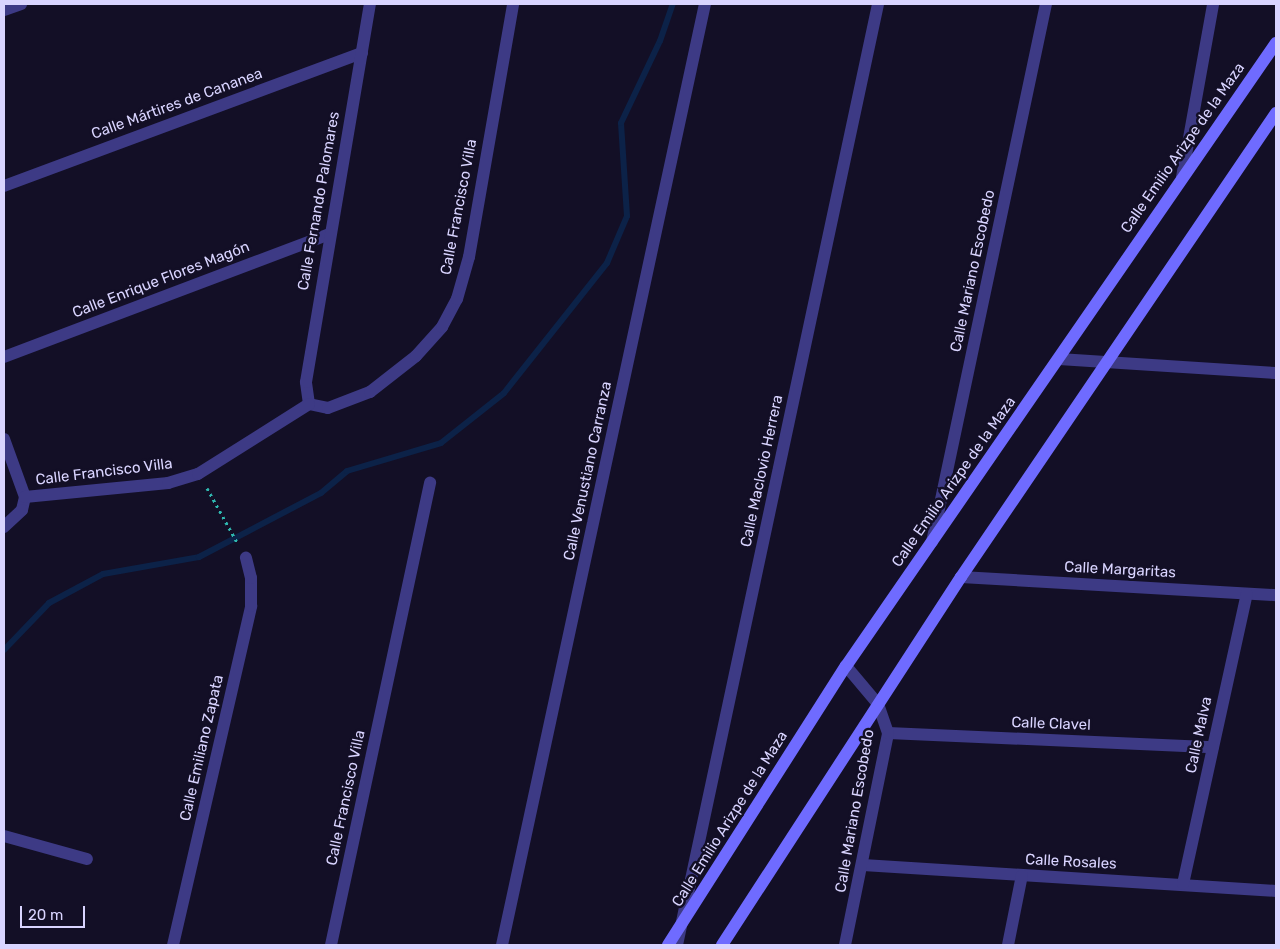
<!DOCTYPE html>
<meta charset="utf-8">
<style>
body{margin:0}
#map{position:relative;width:1280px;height:949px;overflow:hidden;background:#130f26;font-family:Rubik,sans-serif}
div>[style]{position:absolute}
.stream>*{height:6px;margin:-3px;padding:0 3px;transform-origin:3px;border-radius:3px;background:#0c2248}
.path>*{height:3px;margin-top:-1.5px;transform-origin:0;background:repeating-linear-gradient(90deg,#2fb8b0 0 2.5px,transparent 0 6.5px)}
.street>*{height:12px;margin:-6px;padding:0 6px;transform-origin:6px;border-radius:6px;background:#3d3a85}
.secondary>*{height:12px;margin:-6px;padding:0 6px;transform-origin:6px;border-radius:6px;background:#6f6bff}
span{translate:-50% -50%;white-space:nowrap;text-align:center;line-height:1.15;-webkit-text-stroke:5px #130f26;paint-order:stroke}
.street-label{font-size:15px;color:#d9d4ff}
.frame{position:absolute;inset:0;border:5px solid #d9d4ff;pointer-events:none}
.scale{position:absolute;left:20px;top:906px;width:65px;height:22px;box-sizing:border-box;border:2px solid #d9d4ff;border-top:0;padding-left:6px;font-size:15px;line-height:18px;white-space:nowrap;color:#d9d4ff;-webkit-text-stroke:4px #130f26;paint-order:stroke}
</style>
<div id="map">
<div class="stream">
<i style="left:4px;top:650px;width:65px;rotate:-46.2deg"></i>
<i style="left:49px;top:603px;width:61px;rotate:-28.2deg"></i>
<i style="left:103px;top:574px;width:97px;rotate:-10deg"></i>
<i style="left:199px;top:557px;width:138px;rotate:-27.7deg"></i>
<i style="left:321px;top:493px;width:34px;rotate:-40deg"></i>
<i style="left:347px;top:471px;width:98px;rotate:-16.6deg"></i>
<i style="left:441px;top:443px;width:80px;rotate:-38.4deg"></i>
<i style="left:504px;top:393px;width:166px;rotate:-51.6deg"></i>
<i style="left:607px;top:263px;width:51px;rotate:-66.9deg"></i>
<i style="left:627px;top:216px;width:93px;rotate:-93.7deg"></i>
<i style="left:621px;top:123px;width:91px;rotate:-64.6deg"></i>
<i style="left:660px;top:41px;width:39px;rotate:-71deg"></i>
</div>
<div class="path">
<i style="left:207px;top:488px;width:64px;rotate:61deg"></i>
</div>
<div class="street">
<i style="left:4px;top:10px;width:18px;rotate:-19deg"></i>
<i style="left:1182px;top:177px;width:176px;rotate:-79.8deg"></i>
<i style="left:4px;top:186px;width:382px;rotate:-20.4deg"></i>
<i style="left:4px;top:357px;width:347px;rotate:-20.7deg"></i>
<i style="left:1059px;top:359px;width:217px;rotate:3.7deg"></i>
<i style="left:309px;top:404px;width:19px;rotate:12deg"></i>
<i style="left:328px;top:408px;width:45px;rotate:-20.9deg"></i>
<i style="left:370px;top:392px;width:58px;rotate:-38deg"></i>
<i style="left:416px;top:356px;width:39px;rotate:-48deg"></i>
<i style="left:442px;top:327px;width:32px;rotate:-62deg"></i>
<i style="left:457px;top:299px;width:44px;rotate:-74.1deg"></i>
<i style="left:469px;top:257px;width:257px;rotate:-80.1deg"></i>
<i style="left:309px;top:404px;width:22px;rotate:-98deg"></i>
<i style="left:306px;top:382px;width:383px;rotate:-80.4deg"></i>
<i style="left:4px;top:439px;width:62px;rotate:70.1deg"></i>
<i style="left:25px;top:497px;width:13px;rotate:103deg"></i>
<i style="left:22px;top:510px;width:25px;rotate:137deg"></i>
<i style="left:25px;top:497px;width:144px;rotate:-5.6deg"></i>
<i style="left:168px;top:483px;width:31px;rotate:-17deg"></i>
<i style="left:198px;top:474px;width:131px;rotate:-32.2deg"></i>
<i style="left:932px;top:542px;width:550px;rotate:-78.04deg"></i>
<i style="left:961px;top:577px;width:316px;rotate:3.3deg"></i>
<i style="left:888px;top:733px;width:325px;rotate:2.5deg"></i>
<i style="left:4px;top:836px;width:86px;rotate:15.5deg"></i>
<i style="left:863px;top:865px;width:414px;rotate:3.6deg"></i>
<i style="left:1183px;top:884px;width:297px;rotate:-77.6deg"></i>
<i style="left:173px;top:945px;width:348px;rotate:-77deg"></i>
<i style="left:251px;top:606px;width:28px;rotate:-90deg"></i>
<i style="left:251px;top:578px;width:21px;rotate:-104deg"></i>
<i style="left:331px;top:945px;width:473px;rotate:-77.9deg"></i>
<i style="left:502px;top:945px;width:963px;rotate:-77.83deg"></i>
<i style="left:677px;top:945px;width:962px;rotate:-77.94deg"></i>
<i style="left:845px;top:945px;width:216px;rotate:-78.5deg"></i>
<i style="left:888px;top:733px;width:31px;rotate:-109deg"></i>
<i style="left:878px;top:704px;width:50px;rotate:-130.1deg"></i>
<i style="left:1008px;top:945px;width:71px;rotate:-78.7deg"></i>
</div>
<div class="secondary">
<i style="left:668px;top:945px;width:331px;rotate:-57.5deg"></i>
<i style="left:846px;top:666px;width:757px;rotate:-55.39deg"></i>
<i style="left:722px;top:945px;width:439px;rotate:-57deg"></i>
<i style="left:961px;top:577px;width:561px;rotate:-55.83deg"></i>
</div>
<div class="street-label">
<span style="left:177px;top:104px;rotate:-20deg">Calle Mártires de Cananea</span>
<span style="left:1183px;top:148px;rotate:-55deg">Calle Emilio Arizpe de la Maza</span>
<span style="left:319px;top:201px;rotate:-80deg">Calle Fernando Palomares</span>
<span style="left:459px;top:207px;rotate:-79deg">Calle Francisco Villa</span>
<span style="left:973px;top:271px;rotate:-78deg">Calle Mariano Escobedo</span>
<span style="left:161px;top:280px;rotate:-21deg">Calle Enrique Flores Magón</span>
<span style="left:588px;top:471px;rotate:-78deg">Calle Venustiano Carranza</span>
<span style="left:762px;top:471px;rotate:-78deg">Calle Maclovio Herrera</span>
<span style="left:104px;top:472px;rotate:-7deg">Calle Francisco Villa</span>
<span style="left:954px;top:482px;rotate:-55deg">Calle Emilio Arizpe de la Maza</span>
<span style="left:1120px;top:570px;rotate:3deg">Calle Margaritas</span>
<span style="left:1051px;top:724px;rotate:2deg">Calle Clavel</span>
<span style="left:1199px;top:735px;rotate:-78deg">Calle Malva</span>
<span style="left:202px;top:748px;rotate:-77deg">Calle Emiliano Zapata</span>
<span style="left:346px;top:798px;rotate:-78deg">Calle Francisco Villa</span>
<span style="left:855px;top:811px;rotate:-80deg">Calle Mariano Escobedo</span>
<span style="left:730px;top:819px;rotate:-58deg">Calle Emilio Arizpe de la Maza</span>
<span style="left:1071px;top:862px;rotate:3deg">Calle Rosales</span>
</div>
<div class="frame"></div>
<div class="scale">20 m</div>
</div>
